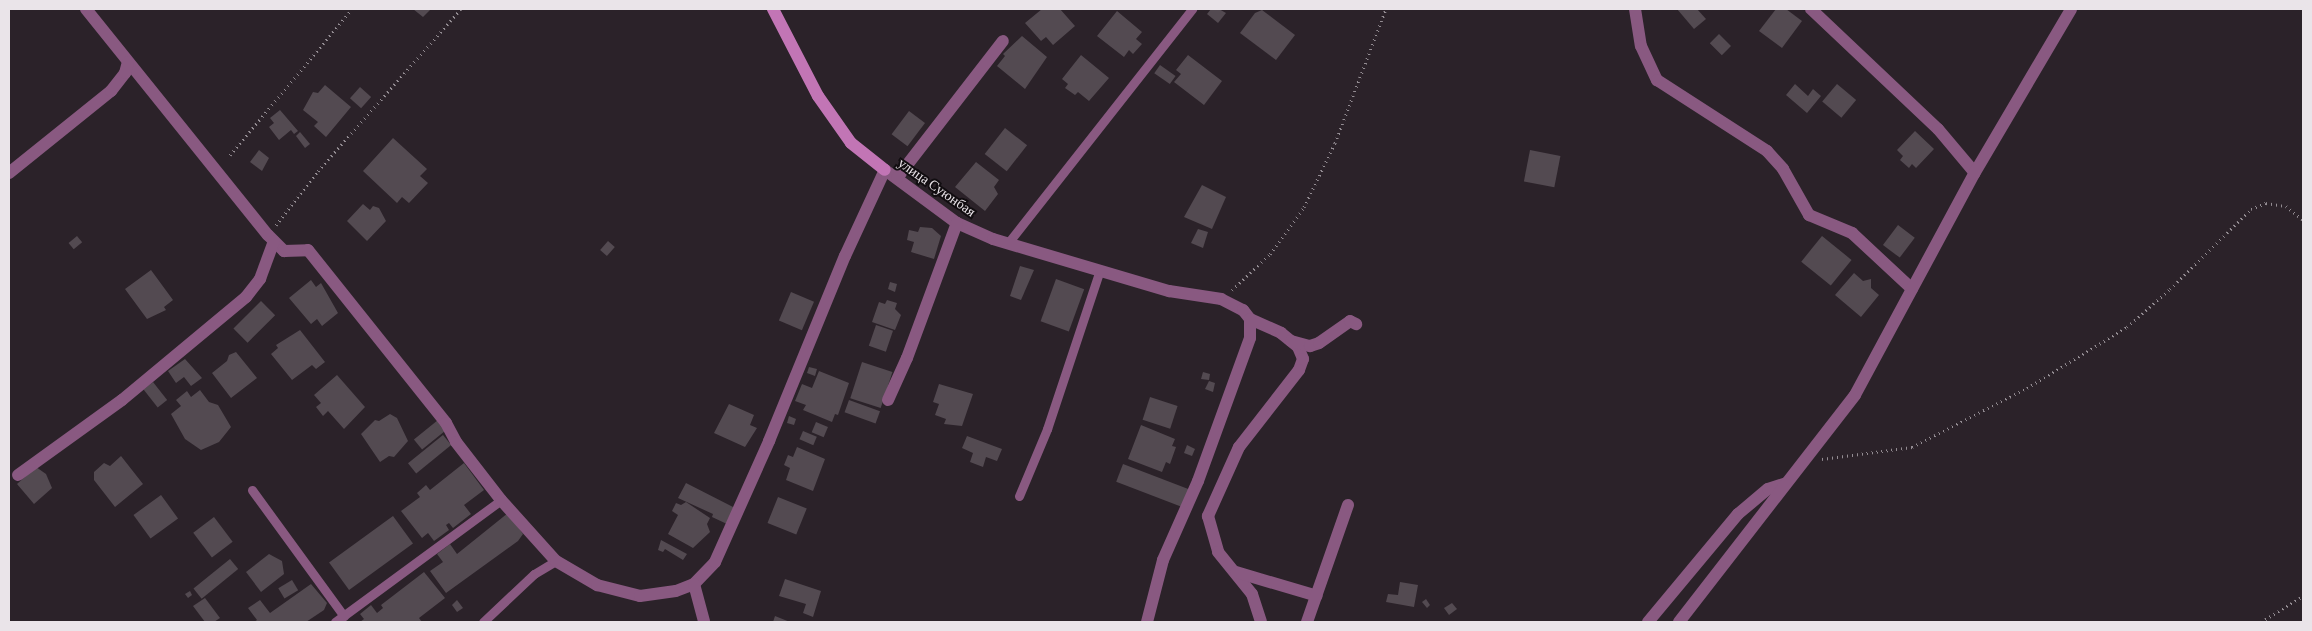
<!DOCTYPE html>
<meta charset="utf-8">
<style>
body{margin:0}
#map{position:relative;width:2312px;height:631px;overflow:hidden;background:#2b2229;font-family:"Crimson Pro",serif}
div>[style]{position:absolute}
.building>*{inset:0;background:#534a51;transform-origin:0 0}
.path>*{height:3px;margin-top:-1.5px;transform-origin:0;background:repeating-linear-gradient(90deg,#938c92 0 1px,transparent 0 5px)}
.lane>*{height:9px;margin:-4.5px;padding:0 4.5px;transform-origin:4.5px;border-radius:4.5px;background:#895981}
.street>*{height:12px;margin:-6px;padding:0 6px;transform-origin:6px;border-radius:6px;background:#895981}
.secondary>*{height:12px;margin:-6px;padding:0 6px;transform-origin:6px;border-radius:6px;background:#c275b5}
span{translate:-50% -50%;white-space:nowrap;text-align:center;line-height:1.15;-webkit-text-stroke:4px #110d10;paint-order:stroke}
.street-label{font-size:14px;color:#eae4e9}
.frame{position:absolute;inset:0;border:10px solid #eae4e9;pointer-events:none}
</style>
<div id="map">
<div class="building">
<i style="clip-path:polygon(413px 9px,431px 9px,423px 17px)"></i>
<i style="clip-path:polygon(1042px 9px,1060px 9px,1075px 26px,1053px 45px,1046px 37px,1041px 41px,1025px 23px)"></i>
<i style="clip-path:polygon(1211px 9px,1219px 9px,1226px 13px,1218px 23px,1207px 14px)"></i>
<i style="clip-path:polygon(1677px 9px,1697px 9px,1706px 19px,1694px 29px)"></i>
<i style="clip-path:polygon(1776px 9px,1786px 9px,1802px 21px,1782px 48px,1759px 31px)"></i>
<i style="clip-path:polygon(1262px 10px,1295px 35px,1276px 60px,1240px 33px,1255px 13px)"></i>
<i style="clip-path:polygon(1117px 11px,1142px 32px,1136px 39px,1142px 44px,1133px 54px,1129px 50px,1124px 57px,1097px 36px)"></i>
<i style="left:1719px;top:34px;width:17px;height:13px;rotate:45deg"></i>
<i style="clip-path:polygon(1022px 36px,1047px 57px,1025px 89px,997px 66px,1005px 56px,1003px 54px)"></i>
<i style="clip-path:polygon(1081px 55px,1109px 78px,1089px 101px,1078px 92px,1075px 95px,1065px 88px,1068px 84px,1062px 79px)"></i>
<i style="clip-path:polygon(1188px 55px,1222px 81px,1204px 105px,1174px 82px,1181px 74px,1176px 70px)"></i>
<i style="left:1160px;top:65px;width:19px;height:10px;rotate:35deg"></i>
<i style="clip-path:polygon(1795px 84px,1808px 96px,1813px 89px,1821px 96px,1807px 113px,1786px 95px)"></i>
<i style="left:1837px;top:84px;width:25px;height:23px;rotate:40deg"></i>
<i style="clip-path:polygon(325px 85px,351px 107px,326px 137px,314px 126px,318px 122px,303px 110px,313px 92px,318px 93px)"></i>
<i style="left:360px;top:87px;width:15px;height:15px;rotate:42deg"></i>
<i style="clip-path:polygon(280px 110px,298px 131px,294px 134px,291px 130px,279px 140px,269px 127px,274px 123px,270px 118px)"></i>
<i style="left:909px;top:111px;width:20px;height:29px;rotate:37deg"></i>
<i style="left:1005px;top:128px;width:28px;height:33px;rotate:38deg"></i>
<i style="clip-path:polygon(1915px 131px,1934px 149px,1916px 168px,1912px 164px,1909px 168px,1900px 160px,1903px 156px,1897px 150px)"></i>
<i style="clip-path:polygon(300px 132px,310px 144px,305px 148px,296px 136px)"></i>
<i style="clip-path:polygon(393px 138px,427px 169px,420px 176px,428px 183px,409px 203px,402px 197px,397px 203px,363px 171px)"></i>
<i style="clip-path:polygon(259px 150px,269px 158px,262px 171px,250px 162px)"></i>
<i style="left:1530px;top:150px;width:31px;height:32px;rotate:11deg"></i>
<i style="clip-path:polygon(976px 162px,999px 180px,994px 187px,998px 194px,985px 211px,955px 187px)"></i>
<i style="clip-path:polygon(1202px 185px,1226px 197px,1212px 229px,1184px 217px)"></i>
<i style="clip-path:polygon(363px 204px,370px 210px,373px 206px,379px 208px,386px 221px,367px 241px,347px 221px)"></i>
<i style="left:1898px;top:225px;width:21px;height:25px;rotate:37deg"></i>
<i style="clip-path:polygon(920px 227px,932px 228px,941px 236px,934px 259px,911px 252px,914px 242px,907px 240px,909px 230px,918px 232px)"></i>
<i style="clip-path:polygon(1198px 229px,1208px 232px,1203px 248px,1191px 243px)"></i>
<i style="left:77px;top:236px;width:8px;height:11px;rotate:50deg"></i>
<i style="left:1822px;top:236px;width:38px;height:33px;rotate:39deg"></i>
<i style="left:608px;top:241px;width:9px;height:12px;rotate:41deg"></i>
<i style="clip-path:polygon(1020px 266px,1034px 270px,1021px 300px,1010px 296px)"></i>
<i style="clip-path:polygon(151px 270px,173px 300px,164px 307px,166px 310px,147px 319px,125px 289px)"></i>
<i style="clip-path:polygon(1854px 273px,1863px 281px,1871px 279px,1871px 288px,1879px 295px,1861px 317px,1835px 295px)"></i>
<i style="left:1056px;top:279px;width:30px;height:45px;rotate:20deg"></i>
<i style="clip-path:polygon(311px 280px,316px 287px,321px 283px,338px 313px,322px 326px,317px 319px,311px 324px,289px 298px)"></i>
<i style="clip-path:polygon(890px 282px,897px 284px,895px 292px,888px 289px)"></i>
<i style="left:791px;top:292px;width:25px;height:31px;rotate:23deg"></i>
<i style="clip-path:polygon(887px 300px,897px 303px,895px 309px,901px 315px,895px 330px,872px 322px,879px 302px,885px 304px)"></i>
<i style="left:261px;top:301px;width:20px;height:39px;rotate:45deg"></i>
<i style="left:876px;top:325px;width:18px;height:22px;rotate:19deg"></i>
<i style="clip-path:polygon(300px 330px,325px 362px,316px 369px,312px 365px,292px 380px,271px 354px,278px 348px,276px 345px)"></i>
<i style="clip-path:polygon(236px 352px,257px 378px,231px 398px,212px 373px,227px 361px,229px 355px)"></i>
<i style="clip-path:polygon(185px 359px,202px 378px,191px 386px,184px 377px,176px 383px,168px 371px)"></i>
<i style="left:862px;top:362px;width:32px;height:38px;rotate:18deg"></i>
<i style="clip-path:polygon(809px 367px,817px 369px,815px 376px,807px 373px)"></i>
<i style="clip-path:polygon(819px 371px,849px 383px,838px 415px,835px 414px,832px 422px,803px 410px,806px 405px,795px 401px,802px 384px,812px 388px)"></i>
<i style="clip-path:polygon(1203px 372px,1210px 374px,1209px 380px,1201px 379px)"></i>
<i style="clip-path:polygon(337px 375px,365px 407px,344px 429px,328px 411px,323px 416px,316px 407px,321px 403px,314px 395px)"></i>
<i style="clip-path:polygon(1209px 381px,1215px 383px,1213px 392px,1205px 389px)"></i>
<i style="left:153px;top:382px;width:23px;height:12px;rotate:52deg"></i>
<i style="clip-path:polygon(939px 384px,973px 394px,962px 426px,944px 424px,946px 419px,935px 415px,939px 404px,933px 402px)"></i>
<i style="clip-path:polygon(200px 390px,209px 402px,218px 405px,231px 427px,219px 442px,201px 450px,185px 439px,171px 414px,181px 406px,176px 400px,187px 391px,191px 397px)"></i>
<i style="left:1150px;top:397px;width:29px;height:24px;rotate:18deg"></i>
<i style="left:849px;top:400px;width:33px;height:13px;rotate:20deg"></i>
<i style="clip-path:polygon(729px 404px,754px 415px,750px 425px,757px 428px,745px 447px,714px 433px)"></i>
<i style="clip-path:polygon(390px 414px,397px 418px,408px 441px,394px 457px,389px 456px,380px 462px,361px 434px,375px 420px,379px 421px)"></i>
<i style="clip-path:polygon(789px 416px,796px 419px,794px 425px,787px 423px)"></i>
<i style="left:438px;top:420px;width:13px;height:31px;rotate:51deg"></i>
<i style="left:816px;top:422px;width:13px;height:11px;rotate:23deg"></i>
<i style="clip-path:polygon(1141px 425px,1175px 439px,1172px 446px,1176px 447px,1170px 464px,1166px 462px,1162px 472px,1128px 459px)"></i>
<i style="left:803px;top:431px;width:15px;height:9px;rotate:23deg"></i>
<i style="left:443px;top:435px;width:13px;height:45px;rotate:51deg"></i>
<i style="clip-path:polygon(967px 436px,1002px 449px,997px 461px,986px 457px,983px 467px,970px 462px,973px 453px,962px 448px)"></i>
<i style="clip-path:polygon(1187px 445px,1195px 449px,1192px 456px,1184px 453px)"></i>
<i style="clip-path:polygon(797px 447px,825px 459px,813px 491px,786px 480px,790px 468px,784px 465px,788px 455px,793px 457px)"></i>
<i style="clip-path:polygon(121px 456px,143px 484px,115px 507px,94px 480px,94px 472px,104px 463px,110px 466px)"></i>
<i style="clip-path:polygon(464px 463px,484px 490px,464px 505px,471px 514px,453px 528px,449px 523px,446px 525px,449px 530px,434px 541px,428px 533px,422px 538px,401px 511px,420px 497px,417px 493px,426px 485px,430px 490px)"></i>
<i style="left:1123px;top:464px;width:72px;height:19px;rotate:21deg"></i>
<i style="clip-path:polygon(36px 467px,46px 474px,52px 488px,34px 504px,17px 484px)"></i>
<i style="clip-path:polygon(686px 483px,735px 508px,727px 524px,712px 517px,713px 514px,678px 498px)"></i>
<i style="left:161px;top:495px;width:29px;height:34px;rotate:54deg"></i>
<i style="left:778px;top:497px;width:31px;height:28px;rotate:22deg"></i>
<i style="clip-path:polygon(686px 502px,710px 518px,707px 524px,710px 532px,693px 548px,668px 534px,678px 515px,672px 511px,676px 503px,681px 505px)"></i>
<i style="clip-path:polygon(508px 513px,523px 534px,518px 541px,446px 593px,430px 571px,443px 562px,437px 554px,450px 544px,457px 554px)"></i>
<i style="left:393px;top:516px;width:34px;height:79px;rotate:54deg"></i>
<i style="left:214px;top:517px;width:31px;height:26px;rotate:53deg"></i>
<i style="clip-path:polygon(661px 540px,687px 554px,683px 560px,665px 549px,663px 552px,658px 550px)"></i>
<i style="clip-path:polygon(269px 554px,282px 561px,284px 574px,261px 592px,246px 572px)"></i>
<i style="left:230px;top:559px;width:13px;height:47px;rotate:51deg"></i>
<i style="clip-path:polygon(424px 572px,445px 598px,419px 618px,422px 622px,360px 622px,364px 619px,360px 614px,371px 605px,377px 613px,383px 608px,381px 605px)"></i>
<i style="clip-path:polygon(785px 579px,821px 591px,813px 617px,803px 613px,806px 604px,779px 596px)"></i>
<i style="left:292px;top:580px;width:12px;height:16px;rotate:59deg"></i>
<i style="clip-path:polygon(1400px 582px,1418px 585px,1414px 607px,1386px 602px,1388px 594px,1398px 595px)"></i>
<i style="clip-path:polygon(311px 584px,327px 603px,324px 610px,306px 622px,254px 622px,257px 620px,248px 608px,260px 600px,270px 613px)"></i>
<i style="clip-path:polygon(190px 591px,192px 595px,188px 598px,185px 594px)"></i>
<i style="clip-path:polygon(205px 598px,220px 618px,214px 622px,205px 622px,193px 606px)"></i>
<i style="clip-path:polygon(1426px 599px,1430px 605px,1427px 608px,1422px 602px)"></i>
<i style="clip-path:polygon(457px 600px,463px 608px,457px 612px,452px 605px)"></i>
<i style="clip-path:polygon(1452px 603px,1457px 609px,1449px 615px,1444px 608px)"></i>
<i style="clip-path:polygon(775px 616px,790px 622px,773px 622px)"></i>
</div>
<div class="path">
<i style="left:230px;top:155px;width:190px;rotate:-50.1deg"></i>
<i style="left:276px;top:225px;width:68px;rotate:-52.1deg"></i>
<i style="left:318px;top:171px;width:216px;rotate:-48.6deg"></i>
<i style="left:1232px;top:290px;width:52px;rotate:-43.5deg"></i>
<i style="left:1270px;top:254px;width:58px;rotate:-54.1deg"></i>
<i style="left:1304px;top:207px;width:71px;rotate:-64.2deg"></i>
<i style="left:1335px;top:143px;width:143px;rotate:-69.2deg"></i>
<i style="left:1822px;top:459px;width:91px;rotate:-7.6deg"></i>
<i style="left:1912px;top:447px;width:129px;rotate:-27.2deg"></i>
<i style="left:2027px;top:388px;width:117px;rotate:-31.4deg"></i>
<i style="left:2127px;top:327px;width:57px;rotate:-41.5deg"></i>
<i style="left:2170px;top:289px;width:114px;rotate:-44.6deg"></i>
<i style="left:2251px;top:209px;width:16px;rotate:-22deg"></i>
<i style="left:2266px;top:203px;width:20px;rotate:9deg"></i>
<i style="left:2286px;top:206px;width:22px;rotate:39deg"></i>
<i style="left:2261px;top:622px;width:49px;rotate:-31.8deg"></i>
</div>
<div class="lane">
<i style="left:1008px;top:243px;width:298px;rotate:-51.8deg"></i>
<i style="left:252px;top:490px;width:156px;rotate:53.9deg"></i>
<i style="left:1019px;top:496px;width:73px;rotate:-67.3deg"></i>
<i style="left:1047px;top:429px;width:168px;rotate:-71.6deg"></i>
<i style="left:335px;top:622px;width:206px;rotate:-36.3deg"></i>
<i style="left:483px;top:622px;width:70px;rotate:-43.3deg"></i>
<i style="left:534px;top:574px;width:26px;rotate:-31deg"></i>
</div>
<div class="street">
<i style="left:86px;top:9px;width:290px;rotate:51.2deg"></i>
<i style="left:268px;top:235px;width:23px;rotate:45deg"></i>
<i style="left:284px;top:251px;width:24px;rotate:-2deg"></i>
<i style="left:308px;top:250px;width:221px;rotate:51.4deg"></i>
<i style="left:446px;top:423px;width:21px;rotate:62deg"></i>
<i style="left:456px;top:442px;width:73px;rotate:52.2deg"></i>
<i style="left:501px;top:500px;width:82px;rotate:48deg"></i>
<i style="left:556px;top:561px;width:48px;rotate:30.3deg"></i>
<i style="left:597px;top:585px;width:44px;rotate:14.3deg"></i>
<i style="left:640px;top:596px;width:36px;rotate:-8deg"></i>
<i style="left:676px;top:591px;width:19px;rotate:-21deg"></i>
<i style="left:694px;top:584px;width:30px;rotate:-46deg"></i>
<i style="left:715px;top:562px;width:133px;rotate:-65.9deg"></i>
<i style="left:769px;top:441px;width:200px;rotate:-67.7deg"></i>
<i style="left:845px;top:256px;width:95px;rotate:-65.1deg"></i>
<i style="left:885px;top:170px;width:89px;rotate:36.4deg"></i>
<i style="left:957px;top:223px;width:39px;rotate:24deg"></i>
<i style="left:993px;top:239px;width:184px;rotate:16.5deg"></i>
<i style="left:1169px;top:291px;width:53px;rotate:8.7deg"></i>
<i style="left:1221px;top:299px;width:25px;rotate:27deg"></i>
<i style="left:1243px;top:310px;width:11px;rotate:52deg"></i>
<i style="left:1250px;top:319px;width:34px;rotate:24deg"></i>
<i style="left:1281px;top:333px;width:22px;rotate:39deg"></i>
<i style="left:1298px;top:347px;width:13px;rotate:67deg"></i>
<i style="left:1303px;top:359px;width:12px;rotate:110deg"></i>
<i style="left:1299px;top:370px;width:98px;rotate:127.9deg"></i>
<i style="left:1239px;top:447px;width:76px;rotate:114.2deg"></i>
<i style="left:1208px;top:516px;width:37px;rotate:74deg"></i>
<i style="left:1218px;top:552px;width:54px;rotate:51deg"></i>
<i style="left:1252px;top:594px;width:29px;rotate:72deg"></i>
<i style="left:1635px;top:9px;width:37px;rotate:81deg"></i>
<i style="left:1641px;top:46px;width:38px;rotate:65deg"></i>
<i style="left:1657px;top:80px;width:131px;rotate:32.8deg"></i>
<i style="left:1767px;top:151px;width:24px;rotate:48deg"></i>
<i style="left:1783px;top:169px;width:53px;rotate:60.5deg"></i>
<i style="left:1809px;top:215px;width:47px;rotate:22.7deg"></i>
<i style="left:1852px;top:233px;width:82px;rotate:43deg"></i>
<i style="left:1811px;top:9px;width:175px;rotate:43.4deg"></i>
<i style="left:1938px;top:129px;width:57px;rotate:49.9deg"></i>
<i style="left:9px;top:173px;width:131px;rotate:-38.8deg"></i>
<i style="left:111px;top:91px;width:23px;rotate:-52deg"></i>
<i style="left:125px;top:73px;width:11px;rotate:-75deg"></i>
<i style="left:897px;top:178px;width:173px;rotate:-52.3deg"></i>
<i style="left:1291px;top:341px;width:20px;rotate:15deg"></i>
<i style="left:1310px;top:346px;width:9px;rotate:-18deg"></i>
<i style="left:1319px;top:343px;width:38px;rotate:-35deg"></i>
<i style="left:1350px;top:321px;width:7px;rotate:27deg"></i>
<i style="left:888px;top:400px;width:46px;rotate:-65.7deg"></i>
<i style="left:907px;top:358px;width:144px;rotate:-69.7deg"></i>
<i style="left:18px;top:475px;width:128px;rotate:-35.8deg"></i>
<i style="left:122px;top:400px;width:161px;rotate:-39.7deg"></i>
<i style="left:246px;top:297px;width:23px;rotate:-52deg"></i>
<i style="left:260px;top:279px;width:40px;rotate:-69.8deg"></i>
<i style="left:1236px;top:572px;width:84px;rotate:16.5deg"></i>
<i style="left:694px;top:584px;width:39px;rotate:75deg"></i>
<i style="left:1147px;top:622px;width:64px;rotate:-75.5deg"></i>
<i style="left:1163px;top:560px;width:86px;rotate:-66.1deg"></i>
<i style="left:1198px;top:481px;width:152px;rotate:-70deg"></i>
<i style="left:1250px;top:338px;width:19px;rotate:-90deg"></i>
<i style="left:1307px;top:622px;width:124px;rotate:-70.7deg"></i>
<i style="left:1648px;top:622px;width:141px;rotate:-50.2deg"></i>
<i style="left:1738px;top:514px;width:39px;rotate:-40deg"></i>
<i style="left:1768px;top:489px;width:19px;rotate:-18deg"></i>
<i style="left:1679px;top:622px;width:287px;rotate:-52.2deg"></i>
<i style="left:1855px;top:395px;width:251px;rotate:-61.7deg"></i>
<i style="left:1974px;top:174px;width:191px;rotate:-59.5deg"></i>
</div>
<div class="secondary">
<i style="left:773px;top:9px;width:98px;rotate:62.7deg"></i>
<i style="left:818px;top:96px;width:57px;rotate:54.9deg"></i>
<i style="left:851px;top:143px;width:43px;rotate:38.5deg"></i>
</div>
<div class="street-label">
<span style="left:937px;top:187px;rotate:35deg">улица Суюнбая</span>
</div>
<div class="frame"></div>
</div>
